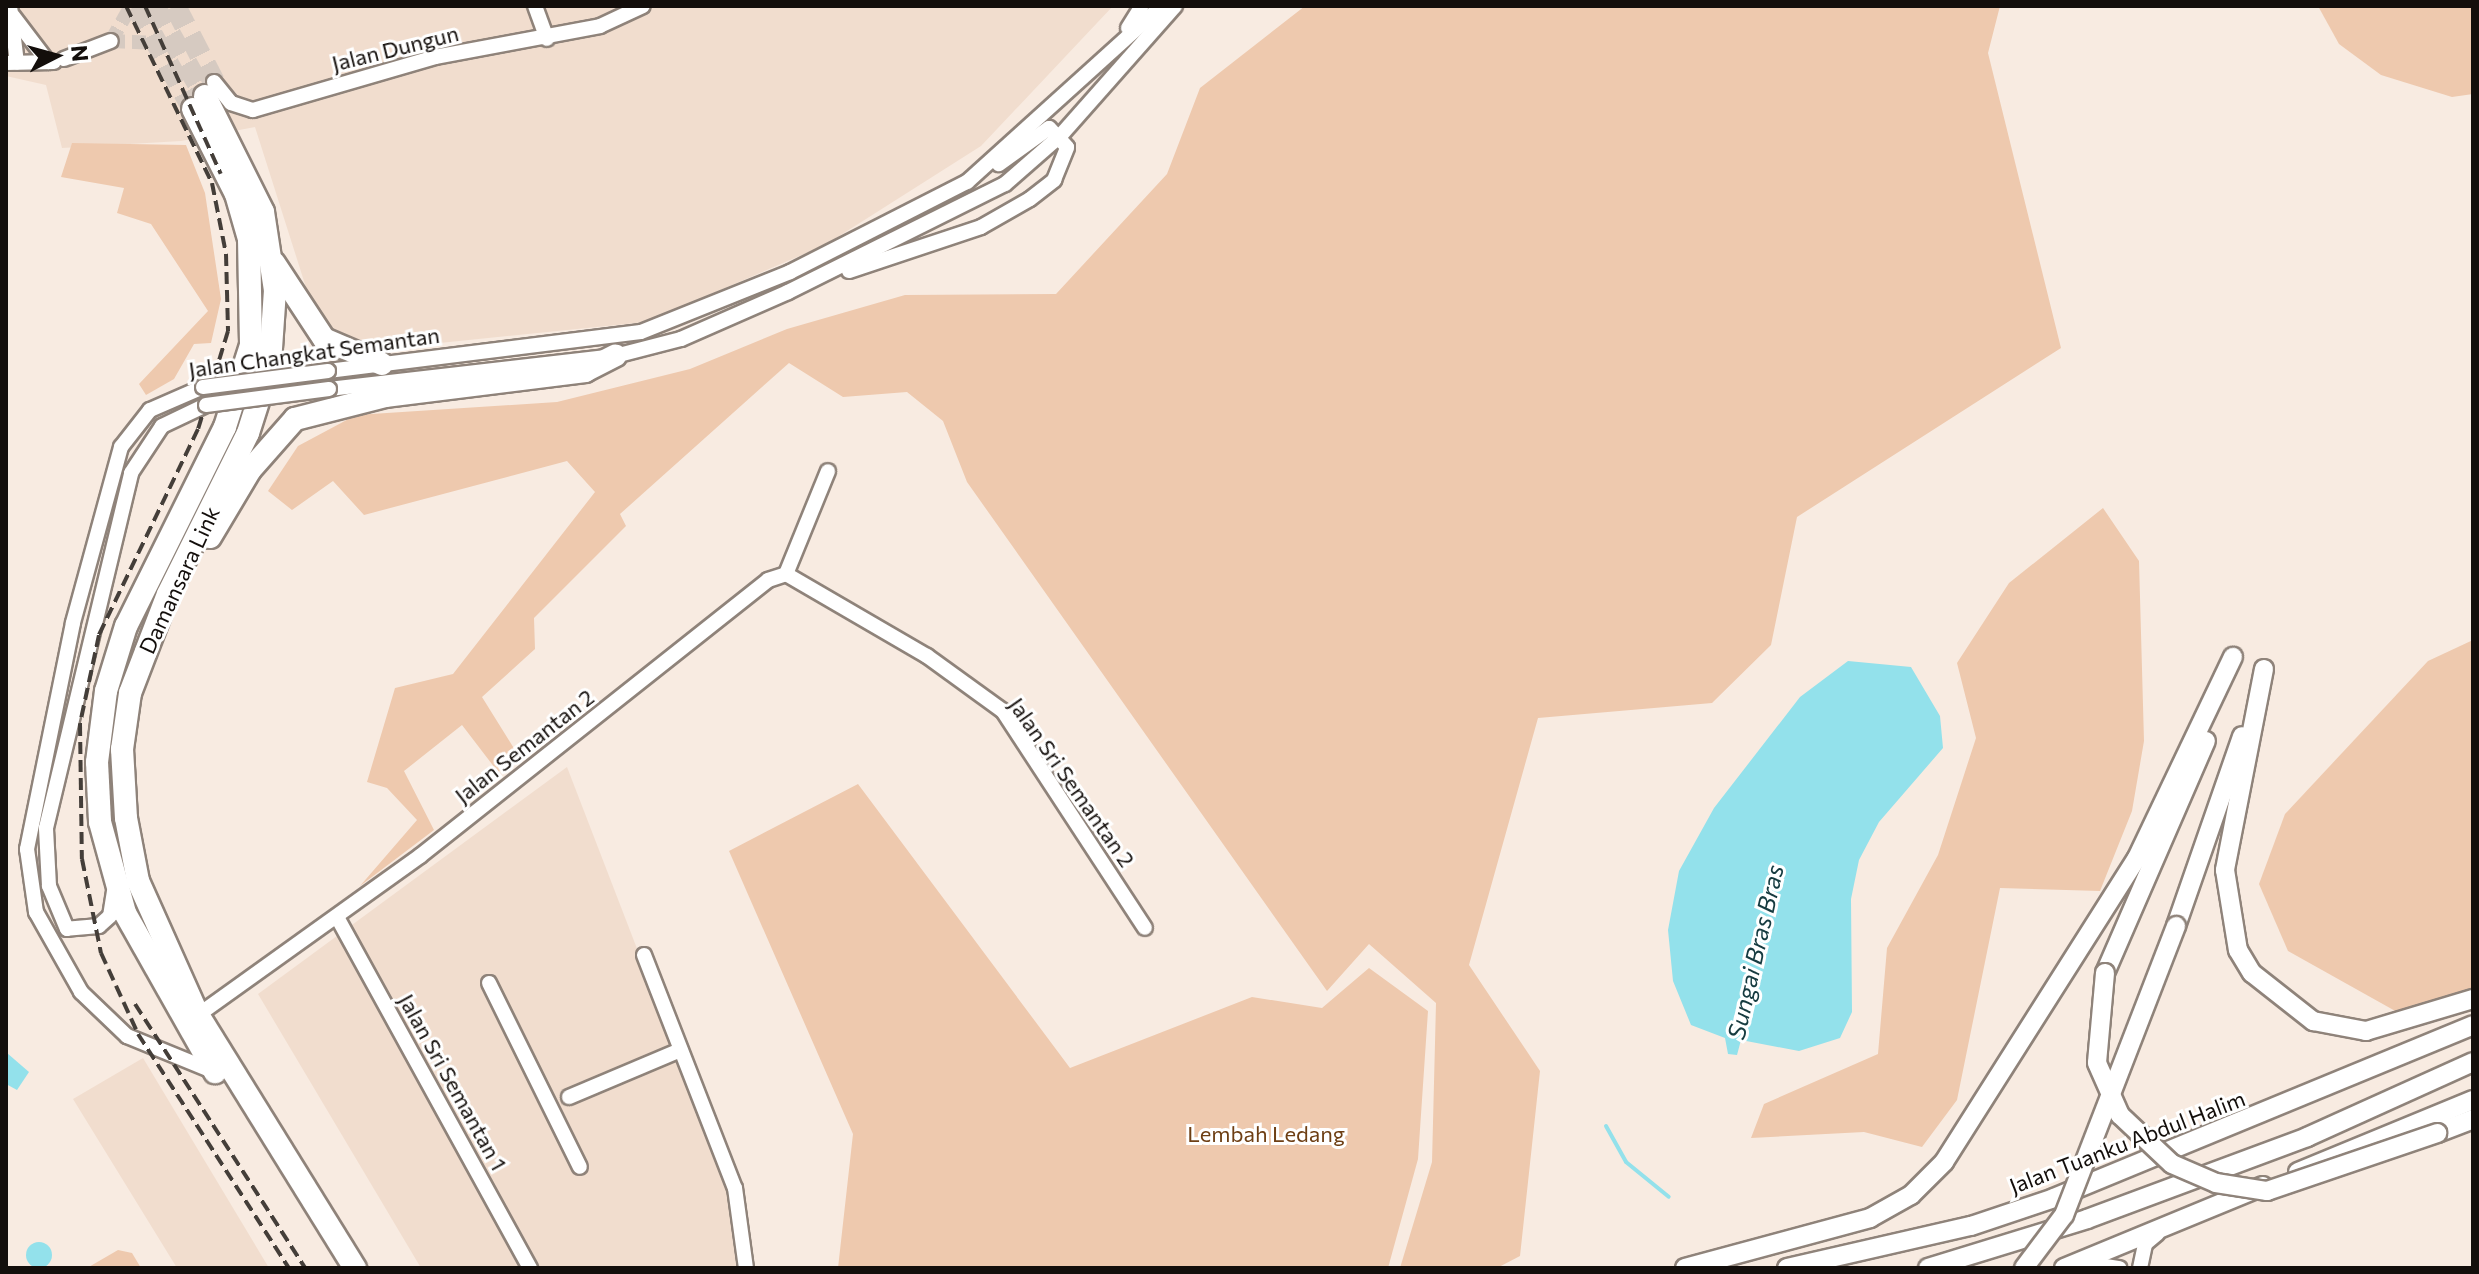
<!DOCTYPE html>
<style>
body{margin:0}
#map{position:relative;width:2479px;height:1274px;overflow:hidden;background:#f8ebe1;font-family:Commissioner,sans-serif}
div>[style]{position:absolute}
.built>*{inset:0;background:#f1ddce}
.green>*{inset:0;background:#eec9ae}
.water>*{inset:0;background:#93e1eb}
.round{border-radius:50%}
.stream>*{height:4px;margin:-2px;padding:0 2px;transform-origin:2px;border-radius:2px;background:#93e1eb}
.minor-tunnel>*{height:14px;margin-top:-7px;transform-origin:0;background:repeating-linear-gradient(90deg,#d6cac1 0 14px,transparent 0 21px)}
.highway-tunnel>*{height:22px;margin-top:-11px;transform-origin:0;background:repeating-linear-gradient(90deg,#d6cac1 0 22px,transparent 0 33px)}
.roads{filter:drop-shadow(2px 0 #8f837a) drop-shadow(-2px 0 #8f837a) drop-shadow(0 2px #8f837a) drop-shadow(0 -2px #8f837a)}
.minor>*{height:14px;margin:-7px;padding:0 7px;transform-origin:7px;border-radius:7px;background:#fff}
.major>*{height:18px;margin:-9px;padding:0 9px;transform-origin:9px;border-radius:9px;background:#fff}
.highway>*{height:22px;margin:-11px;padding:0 11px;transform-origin:11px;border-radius:11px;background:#fff}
.rail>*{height:4px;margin-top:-2px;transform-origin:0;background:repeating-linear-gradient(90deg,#443e39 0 12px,transparent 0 18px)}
.bridges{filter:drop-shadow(2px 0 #8f837a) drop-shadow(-2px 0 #8f837a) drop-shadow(0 2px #8f837a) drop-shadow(0 -2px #8f837a)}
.minor-bridge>*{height:14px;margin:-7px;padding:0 7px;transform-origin:7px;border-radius:7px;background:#fff}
.major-bridge>*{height:18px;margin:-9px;padding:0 9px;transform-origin:9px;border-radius:9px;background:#fff}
span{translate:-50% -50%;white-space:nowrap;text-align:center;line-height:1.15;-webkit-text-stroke:6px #fff;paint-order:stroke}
.street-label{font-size:22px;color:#130e0b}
.park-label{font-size:22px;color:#6e3f14}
.water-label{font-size:24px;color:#163b40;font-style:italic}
.frame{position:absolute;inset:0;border:8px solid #130e0b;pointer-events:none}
.north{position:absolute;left:16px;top:16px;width:80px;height:80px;-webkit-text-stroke:6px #fff;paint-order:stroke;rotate:84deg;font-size:22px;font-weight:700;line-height:32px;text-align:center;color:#130e0b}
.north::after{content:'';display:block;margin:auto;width:28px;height:36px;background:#130e0b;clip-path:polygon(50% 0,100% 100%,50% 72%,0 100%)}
</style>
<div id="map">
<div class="built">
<i style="clip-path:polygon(6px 6px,1113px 6px,981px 146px,825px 245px,646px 322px,381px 349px,330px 334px,310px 300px,255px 127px,181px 141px,62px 148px,46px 85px,6px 76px)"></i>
<i style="clip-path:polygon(567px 767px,732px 1195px,741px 1268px,421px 1268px,258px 994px)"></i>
<i style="clip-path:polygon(143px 1058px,269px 1268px,177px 1268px,73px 1099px)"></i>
</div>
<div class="green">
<i style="clip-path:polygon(1305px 6px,2000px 6px,1988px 53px,2061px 348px,1797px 517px,1771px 645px,1712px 703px,1538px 718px,1469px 965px,1540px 1071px,1520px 1256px,1497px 1268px,1400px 1268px,1432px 1162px,1436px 1003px,1369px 944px,1327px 991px,967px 482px,943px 421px,907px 392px,843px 397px,789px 363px,620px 514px,626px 526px,534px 618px,535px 649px,482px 697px,520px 758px,498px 772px,462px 725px,404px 771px,434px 830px,360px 886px,417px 820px,387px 788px,367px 782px,395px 688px,453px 674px,595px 492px,567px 461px,364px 515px,333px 481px,292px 510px,268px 491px,298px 446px,356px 415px,557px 402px,690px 369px,787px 329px,905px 295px,1056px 294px,1167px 174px,1200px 88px)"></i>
<i style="clip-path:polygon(2318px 6px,2473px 6px,2473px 94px,2452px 97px,2381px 75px,2339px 44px)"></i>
<i style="clip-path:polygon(72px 143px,186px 145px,205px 193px,221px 299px,211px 343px,194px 344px,174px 379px,146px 395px,139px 384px,208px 311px,151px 224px,117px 213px,124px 188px,61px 177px)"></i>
<i style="clip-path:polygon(2103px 508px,2139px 561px,2144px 741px,2132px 811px,2100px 891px,2000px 888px,1957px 1100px,1922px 1147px,1864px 1132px,1751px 1138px,1764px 1104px,1878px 1054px,1887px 948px,1938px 855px,1976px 738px,1957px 663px,2009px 583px)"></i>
<i style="clip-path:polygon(2473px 640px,2473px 988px,2406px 1017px,2288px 951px,2259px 884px,2285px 814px,2428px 661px)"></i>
<i style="clip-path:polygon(858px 784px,1070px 1068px,1252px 997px,1322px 1008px,1369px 968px,1428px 1011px,1418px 1159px,1388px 1268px,838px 1268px,853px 1134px,729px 851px)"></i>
<i style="clip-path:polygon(118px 1250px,132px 1253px,141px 1268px,87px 1268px)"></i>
</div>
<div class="water">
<i style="clip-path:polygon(1848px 661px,1911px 667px,1940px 716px,1943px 748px,1879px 822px,1859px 860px,1851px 899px,1852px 1012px,1840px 1038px,1799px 1051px,1741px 1040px,1737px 1055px,1728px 1054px,1725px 1038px,1691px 1025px,1673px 981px,1668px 930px,1679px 871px,1714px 808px,1800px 697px)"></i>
<i style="clip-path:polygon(7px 1053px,29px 1072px,17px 1090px,6px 1084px)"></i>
<i class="round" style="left:26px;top:1242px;width:26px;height:26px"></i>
</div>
<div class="stream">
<i style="left:1606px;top:1126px;width:41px;rotate:60.9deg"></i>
<i style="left:1626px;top:1162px;width:55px;rotate:39.1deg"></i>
</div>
<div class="minor-tunnel">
<i style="left:111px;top:41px;width:46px;rotate:2.5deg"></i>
<i style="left:111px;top:41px;width:40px;rotate:-60.3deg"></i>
</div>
<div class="highway-tunnel">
<i style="left:136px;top:6px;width:118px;rotate:61deg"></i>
<i style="left:154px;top:6px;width:103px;rotate:60.5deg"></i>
<i style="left:175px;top:6px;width:85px;rotate:62.8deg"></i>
</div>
<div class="roads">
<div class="minor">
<i style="left:10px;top:6px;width:57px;rotate:83deg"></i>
<i style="left:535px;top:6px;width:35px;rotate:70deg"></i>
<i style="left:13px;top:16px;width:58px;rotate:52.7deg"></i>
<i style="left:1128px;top:28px;width:26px;rotate:-58deg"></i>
<i style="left:64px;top:59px;width:50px;rotate:-21deg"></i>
<i style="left:6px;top:63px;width:48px;rotate:-1.2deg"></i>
<i style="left:214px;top:82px;width:27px;rotate:51deg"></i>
<i style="left:231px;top:103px;width:23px;rotate:18deg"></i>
<i style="left:253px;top:110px;width:190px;rotate:-16.2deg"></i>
<i style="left:435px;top:57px;width:168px;rotate:-10.6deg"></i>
<i style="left:600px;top:26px;width:47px;rotate:-24.9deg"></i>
<i style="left:849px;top:271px;width:139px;rotate:-18.4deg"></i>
<i style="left:981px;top:227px;width:56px;rotate:-29.7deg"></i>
<i style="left:1030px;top:199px;width:31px;rotate:-38deg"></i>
<i style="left:1054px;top:180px;width:35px;rotate:-68deg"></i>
<i style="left:1067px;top:147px;width:26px;rotate:-133deg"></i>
<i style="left:1049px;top:128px;width:62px;rotate:144.2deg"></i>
<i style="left:328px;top:371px;width:315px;rotate:-7.1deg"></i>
<i style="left:641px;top:332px;width:161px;rotate:-21.9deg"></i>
<i style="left:790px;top:272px;width:199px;rotate:-27deg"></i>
<i style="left:967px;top:182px;width:263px;rotate:-42.1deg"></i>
<i style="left:203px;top:387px;width:58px;rotate:156.5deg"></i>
<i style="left:150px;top:410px;width:47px;rotate:128.1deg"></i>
<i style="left:121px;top:447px;width:182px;rotate:105.3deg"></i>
<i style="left:73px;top:623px;width:231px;rotate:101.5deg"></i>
<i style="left:27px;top:849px;width:64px;rotate:81.9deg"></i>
<i style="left:36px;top:912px;width:92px;rotate:60.6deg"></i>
<i style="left:81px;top:992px;width:64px;rotate:43.7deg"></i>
<i style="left:127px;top:1036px;width:95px;rotate:22.2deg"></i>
<i style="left:329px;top:389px;width:288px;rotate:-6.6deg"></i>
<i style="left:615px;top:356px;width:68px;rotate:-14.4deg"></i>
<i style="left:681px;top:339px;width:117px;rotate:-23.7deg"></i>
<i style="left:788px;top:292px;width:242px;rotate:-26.5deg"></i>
<i style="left:1005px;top:184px;width:74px;rotate:-41.2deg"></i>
<i style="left:1061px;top:135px;width:172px;rotate:-48.5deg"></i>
<i style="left:786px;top:574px;width:163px;rotate:30.2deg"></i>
<i style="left:927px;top:656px;width:94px;rotate:35.9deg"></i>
<i style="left:1003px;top:711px;width:259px;rotate:56.8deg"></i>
<i style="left:114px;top:891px;width:25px;rotate:99deg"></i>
<i style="left:110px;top:916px;width:15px;rotate:138deg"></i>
<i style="left:99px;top:926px;width:32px;rotate:175deg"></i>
<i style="left:67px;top:929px;width:47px;rotate:-112.7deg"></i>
<i style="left:49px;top:886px;width:58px;rotate:-93deg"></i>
<i style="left:46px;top:828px;width:365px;rotate:-76.5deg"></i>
<i style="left:131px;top:473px;width:56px;rotate:-56.6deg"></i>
<i style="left:162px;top:426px;width:49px;rotate:-25.5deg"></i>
<i style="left:337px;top:917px;width:401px;rotate:61.2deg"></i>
<i style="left:644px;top:955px;width:250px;rotate:68.7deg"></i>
<i style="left:735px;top:1188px;width:81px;rotate:82.2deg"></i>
<i style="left:489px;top:983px;width:205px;rotate:63.7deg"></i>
<i style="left:198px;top:1015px;width:273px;rotate:-35.6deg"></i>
<i style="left:420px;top:856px;width:444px;rotate:-38.4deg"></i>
<i style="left:768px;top:580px;width:19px;rotate:-18deg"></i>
<i style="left:786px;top:574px;width:111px;rotate:-67.8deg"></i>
<i style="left:569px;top:1097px;width:121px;rotate:-22.9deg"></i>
<i style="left:2081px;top:1262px;width:39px;rotate:9deg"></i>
<i style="left:2140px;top:1268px;width:25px;rotate:-78deg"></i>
<i style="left:2145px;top:1244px;width:16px;rotate:-40deg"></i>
</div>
<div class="major">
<i style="left:2264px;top:669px;width:205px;rotate:101deg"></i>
<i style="left:2225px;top:870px;width:81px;rotate:80.8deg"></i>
<i style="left:2238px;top:950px;width:27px;rotate:59deg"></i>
<i style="left:2252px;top:973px;width:78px;rotate:38.2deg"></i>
<i style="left:2313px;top:1021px;width:54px;rotate:10.7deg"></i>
<i style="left:2366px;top:1031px;width:112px;rotate:-16.7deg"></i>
<i style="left:2176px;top:926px;width:201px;rotate:-70.8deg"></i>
<i style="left:2105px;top:973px;width:253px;rotate:-66.5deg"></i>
<i style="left:2437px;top:1133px;width:39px;rotate:-21deg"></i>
<i style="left:2298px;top:1172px;width:189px;rotate:-22.4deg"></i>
<i style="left:1685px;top:1268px;width:192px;rotate:-15.1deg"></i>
<i style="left:1870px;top:1218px;width:47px;rotate:-29.3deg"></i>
<i style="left:1911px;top:1195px;width:47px;rotate:-45deg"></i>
<i style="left:1944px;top:1162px;width:360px;rotate:-57.6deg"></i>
<i style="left:2137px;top:858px;width:223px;rotate:-64.5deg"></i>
<i style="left:1787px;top:1268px;width:189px;rotate:-12.9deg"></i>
<i style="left:1971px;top:1226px;width:88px;rotate:-18.6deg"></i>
<i style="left:2054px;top:1198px;width:453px;rotate:-22.4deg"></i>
<i style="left:1928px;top:1268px;width:166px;rotate:-17.1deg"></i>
<i style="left:2087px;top:1219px;width:235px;rotate:-20.4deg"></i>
<i style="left:2307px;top:1137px;width:182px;rotate:-24.3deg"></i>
<i style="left:2064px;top:1268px;width:215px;rotate:-22.4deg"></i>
</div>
<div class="highway">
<i style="left:205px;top:96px;width:130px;rotate:63.4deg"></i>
<i style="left:263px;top:212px;width:79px;rotate:81.3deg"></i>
<i style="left:275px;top:290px;width:74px;rotate:93.9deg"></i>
<i style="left:270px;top:364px;width:72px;rotate:107.7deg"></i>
<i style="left:248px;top:433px;width:180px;rotate:116.4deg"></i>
<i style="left:168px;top:594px;width:106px;rotate:111deg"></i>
<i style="left:130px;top:693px;width:57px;rotate:98.1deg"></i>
<i style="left:122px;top:749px;width:69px;rotate:86.7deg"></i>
<i style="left:126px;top:818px;width:64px;rotate:79.2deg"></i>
<i style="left:138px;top:881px;width:147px;rotate:65.9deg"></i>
<i style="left:198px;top:1015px;width:298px;rotate:58.2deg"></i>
<i style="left:193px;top:109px;width:95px;rotate:63.2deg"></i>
<i style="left:236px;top:194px;width:47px;rotate:73.9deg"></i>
<i style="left:249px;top:239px;width:106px;rotate:88.9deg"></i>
<i style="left:251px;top:345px;width:86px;rotate:107.6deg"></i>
<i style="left:225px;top:427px;width:222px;rotate:116.4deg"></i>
<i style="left:126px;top:626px;width:68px;rotate:107.1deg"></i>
<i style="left:106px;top:691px;width:72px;rotate:97.2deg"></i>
<i style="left:97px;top:762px;width:60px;rotate:87.1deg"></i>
<i style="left:100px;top:822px;width:94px;rotate:74.6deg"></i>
<i style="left:125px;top:913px;width:183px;rotate:60.5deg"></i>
<i style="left:274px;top:263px;width:91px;rotate:56.7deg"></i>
<i style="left:324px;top:339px;width:63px;rotate:23.3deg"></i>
<i style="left:210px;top:537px;width:78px;rotate:-59.2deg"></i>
<i style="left:250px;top:470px;width:68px;rotate:-48.6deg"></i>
<i style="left:295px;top:419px;width:93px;rotate:-14.3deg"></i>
<i style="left:385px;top:396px;width:202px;rotate:-7.1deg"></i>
<i style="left:585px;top:371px;width:34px;rotate:-27deg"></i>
</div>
</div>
<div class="rail">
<i style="left:126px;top:6px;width:197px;rotate:64.1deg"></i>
<i style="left:212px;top:183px;width:72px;rotate:78.8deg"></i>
<i style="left:226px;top:254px;width:77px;rotate:88.5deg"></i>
<i style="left:228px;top:331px;width:102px;rotate:107deg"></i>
<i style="left:198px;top:429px;width:229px;rotate:115.7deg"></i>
<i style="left:99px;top:635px;width:91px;rotate:102.1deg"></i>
<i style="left:80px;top:724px;width:135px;rotate:89.2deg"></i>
<i style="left:82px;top:859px;width:96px;rotate:78.6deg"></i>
<i style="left:101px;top:953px;width:89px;rotate:65.4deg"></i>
<i style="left:138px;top:1034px;width:278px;rotate:57.2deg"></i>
<i style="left:145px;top:6px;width:184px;rotate:65.7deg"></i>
<i style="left:135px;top:1004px;width:314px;rotate:57.2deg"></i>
</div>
<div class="bridges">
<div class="minor-bridge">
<i style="left:203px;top:387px;width:126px;rotate:-7.3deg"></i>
<i style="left:206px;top:405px;width:124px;rotate:-7.4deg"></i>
</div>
<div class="major-bridge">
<i style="left:2105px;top:973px;width:90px;rotate:95.1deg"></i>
<i style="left:2097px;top:1063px;width:57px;rotate:66.1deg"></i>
<i style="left:2120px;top:1115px;width:71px;rotate:43.3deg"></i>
<i style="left:2172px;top:1164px;width:48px;rotate:23.4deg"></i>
<i style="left:2216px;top:1183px;width:52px;rotate:8.9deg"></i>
<i style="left:2267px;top:1191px;width:180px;rotate:-18.8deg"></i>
<i style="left:2024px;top:1268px;width:66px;rotate:-53deg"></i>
<i style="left:2064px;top:1215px;width:310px;rotate:-68.8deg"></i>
</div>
</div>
<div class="street-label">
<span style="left:395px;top:48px;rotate:-14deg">Jalan Dungun</span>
<span style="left:314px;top:352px;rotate:-8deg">Jalan Changkat Semantan</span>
<span style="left:179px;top:580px;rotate:-65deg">Damansara Link</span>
<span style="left:524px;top:746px;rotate:-38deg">Jalan Semantan 2</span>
<span style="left:1072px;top:782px;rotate:55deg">Jalan Sri Semantan 2</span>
<span style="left:453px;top:1082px;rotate:61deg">Jalan Sri Semantan 1</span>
<span style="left:2127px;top:1142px;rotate:-21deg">Jalan Tuanku Abdul Halim</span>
</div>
<div class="park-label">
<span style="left:1266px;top:1134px">Lembah Ledang</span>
</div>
<div class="water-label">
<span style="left:1755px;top:952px;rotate:-77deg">Sungai Bras Bras</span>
</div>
<div class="frame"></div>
<div class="north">N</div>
</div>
